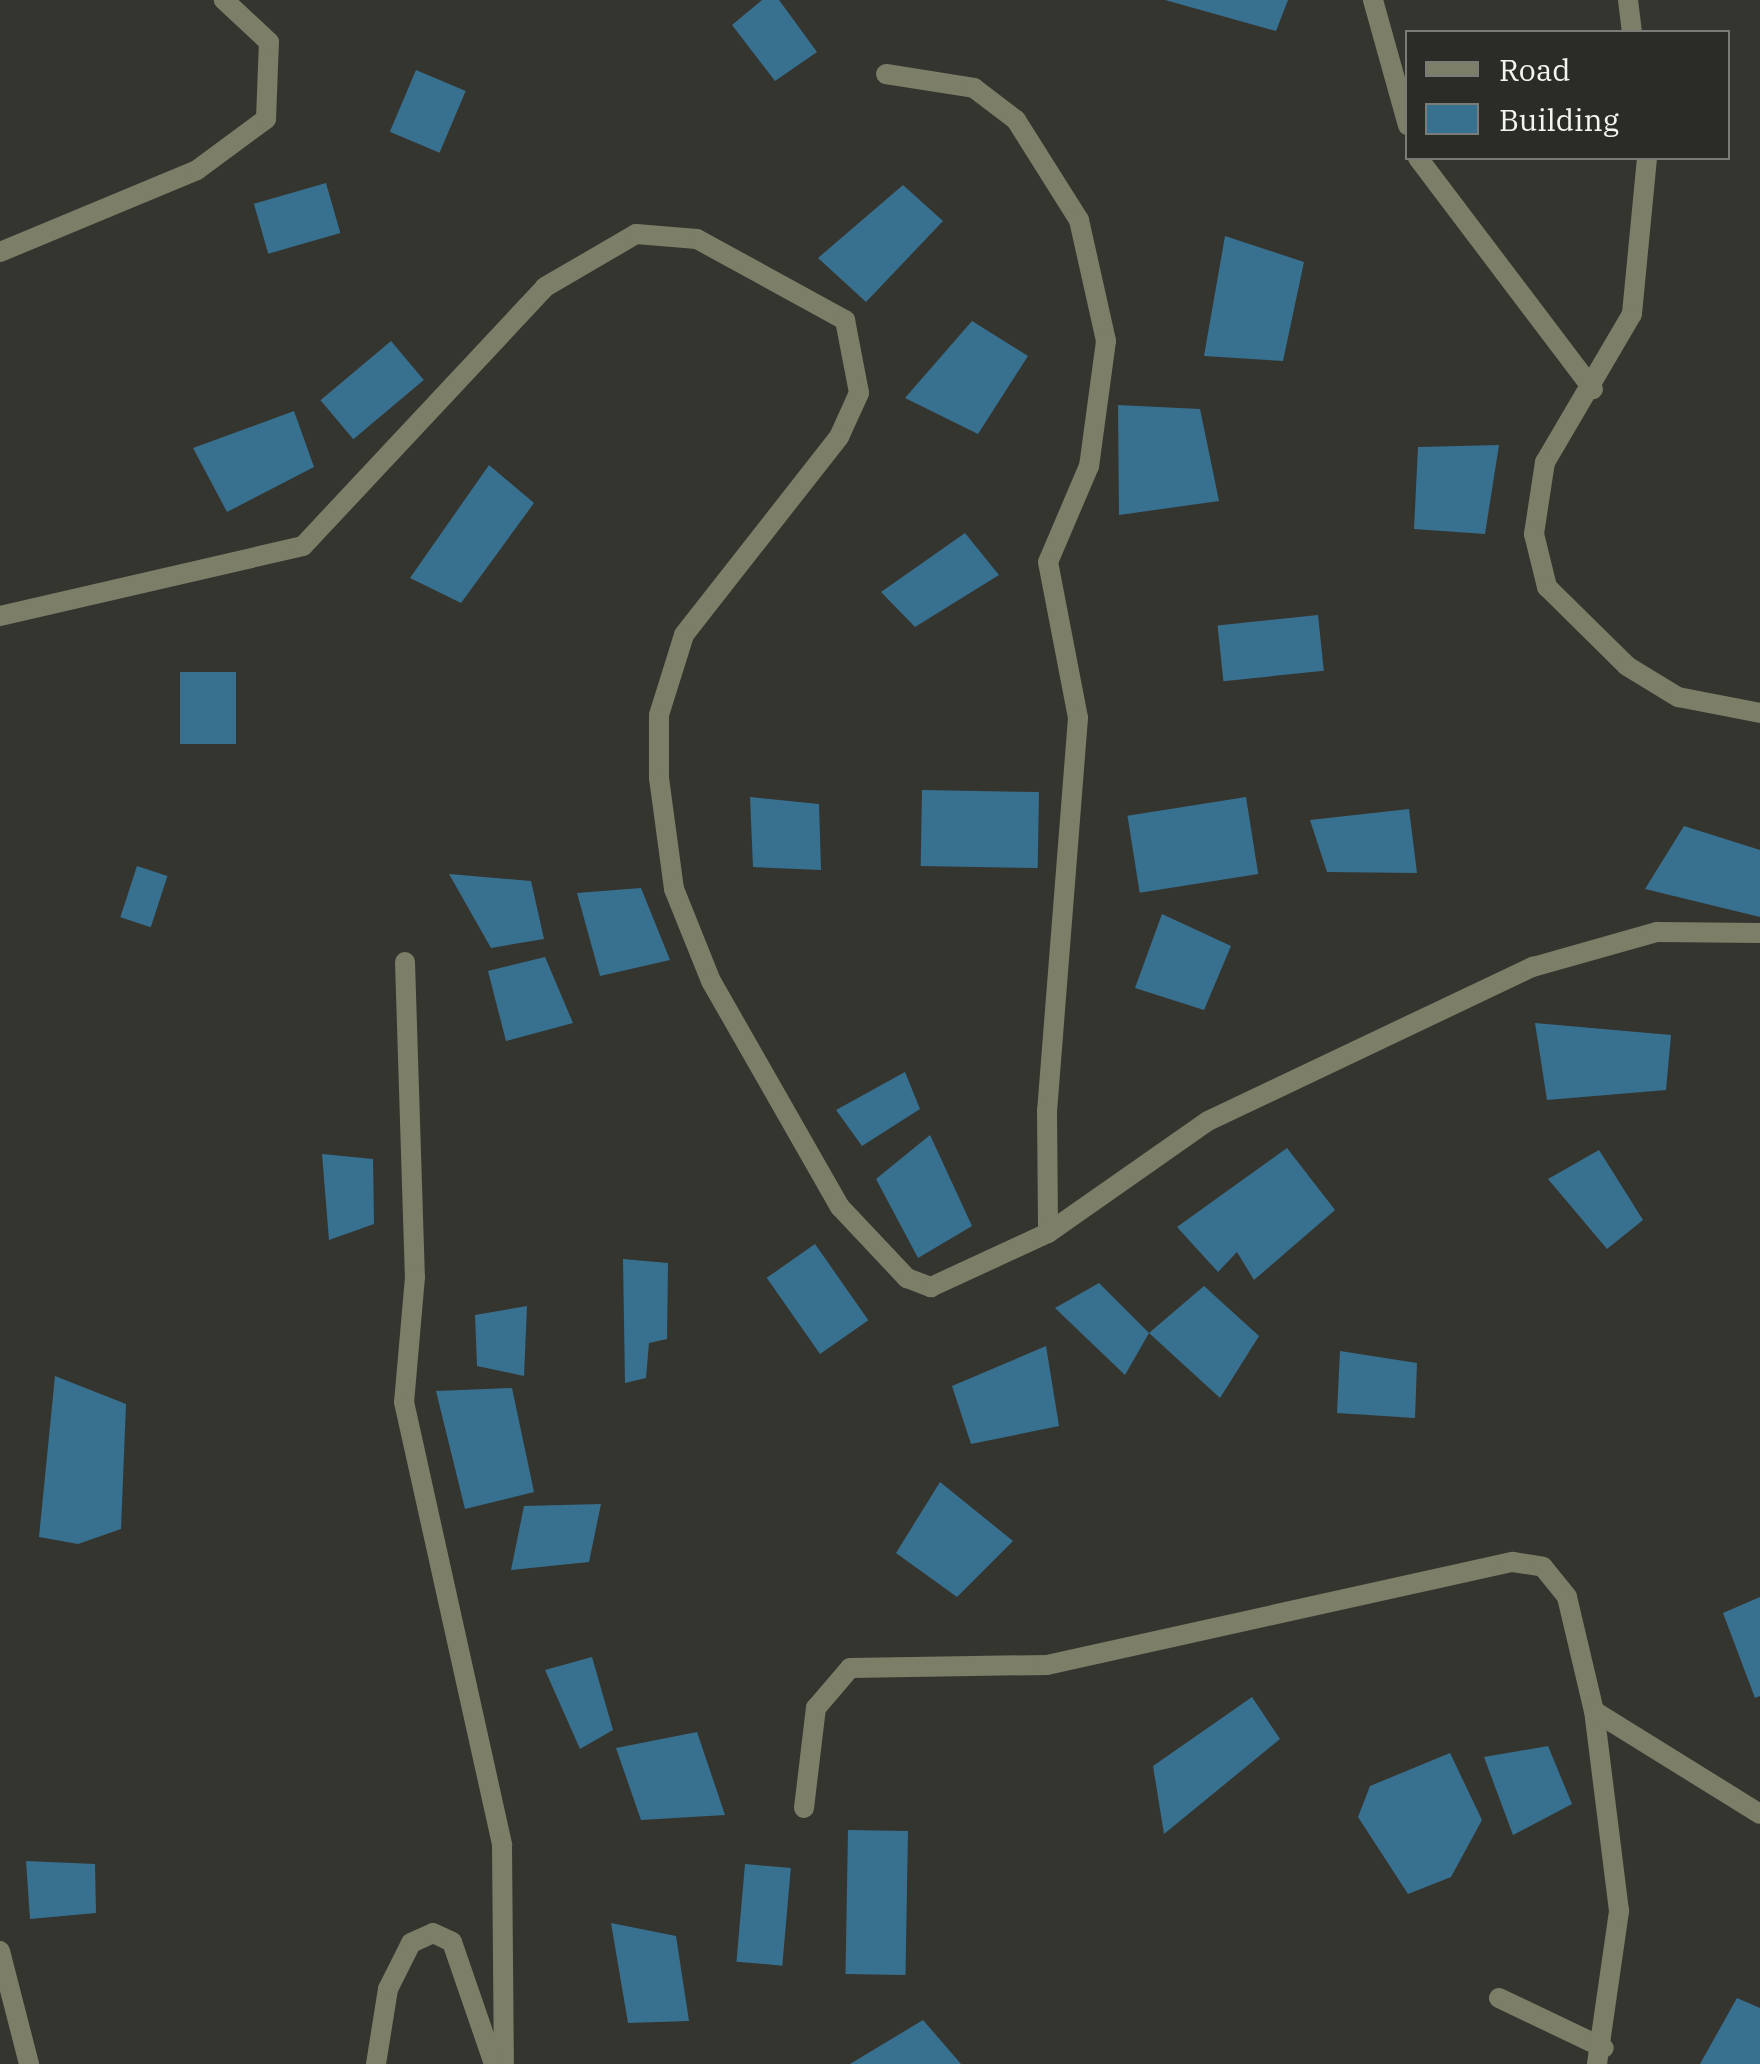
<!DOCTYPE html>
<style>
body{margin:0}
#map{position:relative;width:1760px;height:2064px;overflow:hidden;background:#353530;font-family:"IBM Plex Serif",serif}
div>[style]{position:absolute}
.building>*{inset:0;background:#38708f;transform-origin:0 0}
.service>*{height:20px;margin:-10px;padding:0 10px;transform-origin:10px;border-radius:10px;background:#7c7e67}
.minor>*{height:20px;margin:-10px;padding:0 10px;transform-origin:10px;border-radius:10px;background:#7c7e67}
.tertiary>*{height:20px;margin:-10px;padding:0 10px;transform-origin:10px;border-radius:10px;background:#7c7e67}
span{translate:-50% -50%;white-space:nowrap;text-align:center;line-height:1.15;-webkit-text-stroke:8px #2b2b27;paint-order:stroke}
.legend{position:absolute;left:1405px;top:30px;width:325px;height:130px;box-sizing:border-box;background:#2b2b27;border:2px solid #7b7b78;margin:0;padding:12px 18px;list-style:none;font-size:30px;color:#f4f4f1}
.legend li{display:flex;align-items:center;gap:20px;height:50px}
.legend b{width:50px;border:2px solid #7b7b78}
</style>
<div id="map">
<div class="building">
<i style="clip-path:polygon(762px 0,779px 0,817px 52px,775px 81px,732px 25px)"></i>
<i style="clip-path:polygon(1165px 0,1288px 0,1276px 31px)"></i>
<i style="left:416px;top:70px;width:54px;height:67px;rotate:23deg"></i>
<i style="left:326px;top:183px;width:52px;height:75px;rotate:74deg"></i>
<i style="clip-path:polygon(903px 185px,943px 221px,866px 302px,818px 258px)"></i>
<i style="clip-path:polygon(1225px 236px,1304px 262px,1283px 361px,1204px 356px)"></i>
<i style="clip-path:polygon(972px 321px,1028px 356px,978px 434px,905px 398px)"></i>
<i style="left:391px;top:341px;width:51px;height:92px;rotate:50deg"></i>
<i style="clip-path:polygon(1118px 405px,1200px 409px,1219px 501px,1119px 515px)"></i>
<i style="clip-path:polygon(294px 411px,314px 467px,227px 512px,193px 448px)"></i>
<i style="clip-path:polygon(1499px 445px,1485px 534px,1414px 529px,1418px 447px)"></i>
<i style="clip-path:polygon(489px 465px,534px 503px,461px 603px,410px 578px)"></i>
<i style="clip-path:polygon(965px 533px,999px 575px,915px 627px,881px 592px)"></i>
<i style="left:1318px;top:615px;width:56px;height:101px;rotate:84deg"></i>
<i style="left:180px;top:672px;width:56px;height:72px"></i>
<i style="left:922px;top:790px;width:117px;height:76px;rotate:1deg"></i>
<i style="clip-path:polygon(750px 797px,819px 804px,821px 870px,753px 867px)"></i>
<i style="left:1246px;top:797px;width:78px;height:120px;rotate:81deg"></i>
<i style="clip-path:polygon(1409px 809px,1417px 873px,1327px 872px,1310px 820px)"></i>
<i style="clip-path:polygon(1684px 826px,1760px 850px,1760px 917px,1645px 889px)"></i>
<i style="left:137px;top:866px;width:32px;height:54px;rotate:18deg"></i>
<i style="clip-path:polygon(449px 874px,531px 881px,544px 939px,491px 948px)"></i>
<i style="clip-path:polygon(641px 888px,670px 960px,600px 976px,577px 893px)"></i>
<i style="clip-path:polygon(1162px 914px,1231px 946px,1204px 1010px,1135px 988px)"></i>
<i style="clip-path:polygon(545px 957px,573px 1023px,506px 1041px,488px 971px)"></i>
<i style="clip-path:polygon(1535px 1023px,1671px 1035px,1666px 1090px,1547px 1100px)"></i>
<i style="clip-path:polygon(905px 1072px,920px 1109px,862px 1146px,836px 1110px)"></i>
<i style="clip-path:polygon(930px 1135px,972px 1226px,918px 1258px,876px 1179px)"></i>
<i style="clip-path:polygon(1287px 1148px,1335px 1210px,1254px 1280px,1237px 1252px,1218px 1272px,1177px 1227px)"></i>
<i style="clip-path:polygon(1599px 1150px,1643px 1220px,1607px 1249px,1548px 1179px)"></i>
<i style="clip-path:polygon(322px 1154px,373px 1159px,374px 1224px,329px 1240px)"></i>
<i style="left:815px;top:1244px;width:93px;height:59px;rotate:55deg"></i>
<i style="clip-path:polygon(623px 1259px,668px 1263px,667px 1339px,649px 1343px,646px 1378px,625px 1383px)"></i>
<i style="clip-path:polygon(1099px 1283px,1149px 1333px,1125px 1375px,1055px 1308px)"></i>
<i style="clip-path:polygon(1204px 1286px,1259px 1336px,1220px 1398px,1149px 1333px)"></i>
<i style="clip-path:polygon(527px 1306px,524px 1376px,477px 1366px,475px 1315px)"></i>
<i style="clip-path:polygon(1046px 1346px,1059px 1426px,971px 1444px,952px 1386px)"></i>
<i style="clip-path:polygon(1340px 1351px,1417px 1363px,1415px 1418px,1337px 1413px)"></i>
<i style="clip-path:polygon(55px 1376px,126px 1404px,121px 1529px,78px 1544px,39px 1537px)"></i>
<i style="clip-path:polygon(512px 1388px,534px 1492px,465px 1509px,436px 1391px)"></i>
<i style="clip-path:polygon(940px 1482px,1013px 1541px,957px 1597px,896px 1553px)"></i>
<i style="clip-path:polygon(601px 1504px,589px 1562px,511px 1570px,524px 1506px)"></i>
<i style="clip-path:polygon(1760px 1597px,1760px 1696px,1755px 1698px,1723px 1613px)"></i>
<i style="clip-path:polygon(592px 1657px,613px 1730px,580px 1749px,545px 1670px)"></i>
<i style="clip-path:polygon(1252px 1697px,1280px 1739px,1164px 1834px,1153px 1766px)"></i>
<i style="clip-path:polygon(697px 1732px,725px 1815px,641px 1820px,616px 1748px)"></i>
<i style="clip-path:polygon(1548px 1746px,1572px 1804px,1513px 1835px,1484px 1757px)"></i>
<i style="clip-path:polygon(1450px 1753px,1482px 1820px,1451px 1877px,1408px 1894px,1358px 1817px,1370px 1786px)"></i>
<i style="left:848px;top:1830px;width:60px;height:144px;rotate:1deg"></i>
<i style="clip-path:polygon(26px 1861px,95px 1864px,96px 1913px,30px 1919px)"></i>
<i style="left:745px;top:1864px;width:46px;height:98px;rotate:5deg"></i>
<i style="clip-path:polygon(611px 1923px,676px 1936px,689px 2021px,628px 2023px)"></i>
<i style="clip-path:polygon(1737px 1998px,1760px 2008px,1760px 2064px,1700px 2064px)"></i>
<i style="clip-path:polygon(923px 2020px,961px 2064px,850px 2064px)"></i>
</div>
<div class="service">
<i style="left:1499px;top:1998px;width:116px;rotate:25.5deg"></i>
</div>
<div class="minor">
<i style="left:1373px;top:0;width:130px;rotate:74.4deg"></i>
<i style="left:886px;top:74px;width:89px;rotate:9deg"></i>
<i style="left:974px;top:88px;width:53px;rotate:37.3deg"></i>
<i style="left:1016px;top:120px;width:118px;rotate:57.8deg"></i>
<i style="left:1079px;top:220px;width:124px;rotate:77.4deg"></i>
<i style="left:1106px;top:341px;width:126px;rotate:97.7deg"></i>
<i style="left:1089px;top:466px;width:104px;rotate:113.1deg"></i>
<i style="left:1048px;top:562px;width:159px;rotate:79.1deg"></i>
<i style="left:1078px;top:718px;width:393px;rotate:94.5deg"></i>
<i style="left:1047px;top:1110px;width:123px;rotate:89.5deg"></i>
<i style="left:1418px;top:158px;width:290px;rotate:52.9deg"></i>
<i style="left:0;top:252px;width:213px;rotate:-22.6deg"></i>
<i style="left:197px;top:170px;width:86px;rotate:-36.5deg"></i>
<i style="left:266px;top:119px;width:77px;rotate:-87.8deg"></i>
<i style="left:269px;top:42px;width:62px;rotate:-137deg"></i>
<i style="left:0;top:616px;width:311px;rotate:-13deg"></i>
<i style="left:303px;top:546px;width:354px;rotate:-46.9deg"></i>
<i style="left:545px;top:287px;width:105px;rotate:-30.2deg"></i>
<i style="left:636px;top:234px;width:61px;rotate:4.7deg"></i>
<i style="left:697px;top:239px;width:169px;rotate:28.7deg"></i>
<i style="left:845px;top:320px;width:74px;rotate:79.1deg"></i>
<i style="left:859px;top:393px;width:48px;rotate:114.4deg"></i>
<i style="left:839px;top:437px;width:251px;rotate:128.1deg"></i>
<i style="left:684px;top:635px;width:84px;rotate:107.4deg"></i>
<i style="left:659px;top:715px;width:63px;rotate:90deg"></i>
<i style="left:659px;top:778px;width:112px;rotate:82.3deg"></i>
<i style="left:674px;top:889px;width:99px;rotate:68.1deg"></i>
<i style="left:711px;top:981px;width:260px;rotate:60.3deg"></i>
<i style="left:840px;top:1207px;width:98px;rotate:46.7deg"></i>
<i style="left:907px;top:1278px;width:26px;rotate:21deg"></i>
<i style="left:931px;top:1287px;width:129px;rotate:-24.8deg"></i>
<i style="left:1048px;top:1233px;width:195px;rotate:-35deg"></i>
<i style="left:1208px;top:1121px;width:360px;rotate:-25.4deg"></i>
<i style="left:1533px;top:967px;width:129px;rotate:-15.8deg"></i>
<i style="left:1657px;top:932px;width:103px;rotate:0.6deg"></i>
<i style="left:405px;top:962px;width:315px;rotate:88.2deg"></i>
<i style="left:415px;top:1277px;width:125px;rotate:95deg"></i>
<i style="left:404px;top:1402px;width:454px;rotate:77.5deg"></i>
<i style="left:502px;top:1845px;width:219px;rotate:89.5deg"></i>
<i style="left:804px;top:1808px;width:101px;rotate:-83.2deg"></i>
<i style="left:816px;top:1708px;width:52px;rotate:-49.6deg"></i>
<i style="left:850px;top:1668px;width:197px;rotate:-0.9deg"></i>
<i style="left:1047px;top:1665px;width:477px;rotate:-12.5deg"></i>
<i style="left:1513px;top:1562px;width:30px;rotate:9deg"></i>
<i style="left:1543px;top:1567px;width:38px;rotate:51deg"></i>
<i style="left:1567px;top:1597px;width:117px;rotate:76.7deg"></i>
<i style="left:0;top:1951px;width:117px;rotate:75.6deg"></i>
<i style="left:376px;top:2064px;width:76px;rotate:-80.9deg"></i>
<i style="left:388px;top:1989px;width:51px;rotate:-63.4deg"></i>
<i style="left:411px;top:1943px;width:24px;rotate:-24deg"></i>
<i style="left:433px;top:1933px;width:21px;rotate:25deg"></i>
<i style="left:452px;top:1942px;width:129px;rotate:71deg"></i>
<i style="left:1597px;top:2064px;width:155px;rotate:-81.8deg"></i>
<i style="left:1619px;top:1911px;width:202px;rotate:-97.1deg"></i>
<i style="left:1594px;top:1711px;width:195px;rotate:31.8deg"></i>
</div>
<div class="tertiary">
<i style="left:1628px;top:0;width:32px;rotate:83deg"></i>
<i style="left:1647px;top:158px;width:157px;rotate:95.5deg"></i>
<i style="left:1632px;top:314px;width:172px;rotate:120.4deg"></i>
<i style="left:1545px;top:462px;width:73px;rotate:98.7deg"></i>
<i style="left:1534px;top:534px;width:55px;rotate:76.2deg"></i>
<i style="left:1547px;top:587px;width:112px;rotate:44.6deg"></i>
<i style="left:1627px;top:666px;width:60px;rotate:31.3deg"></i>
<i style="left:1678px;top:697px;width:84px;rotate:11deg"></i>
</div>
<ul class="legend">
<li><b style="height:12px;background:#7c7e67"></b>Road</li>
<li><b style="height:28px;background:#38708f"></b>Building</li>
</ul>
</div>
